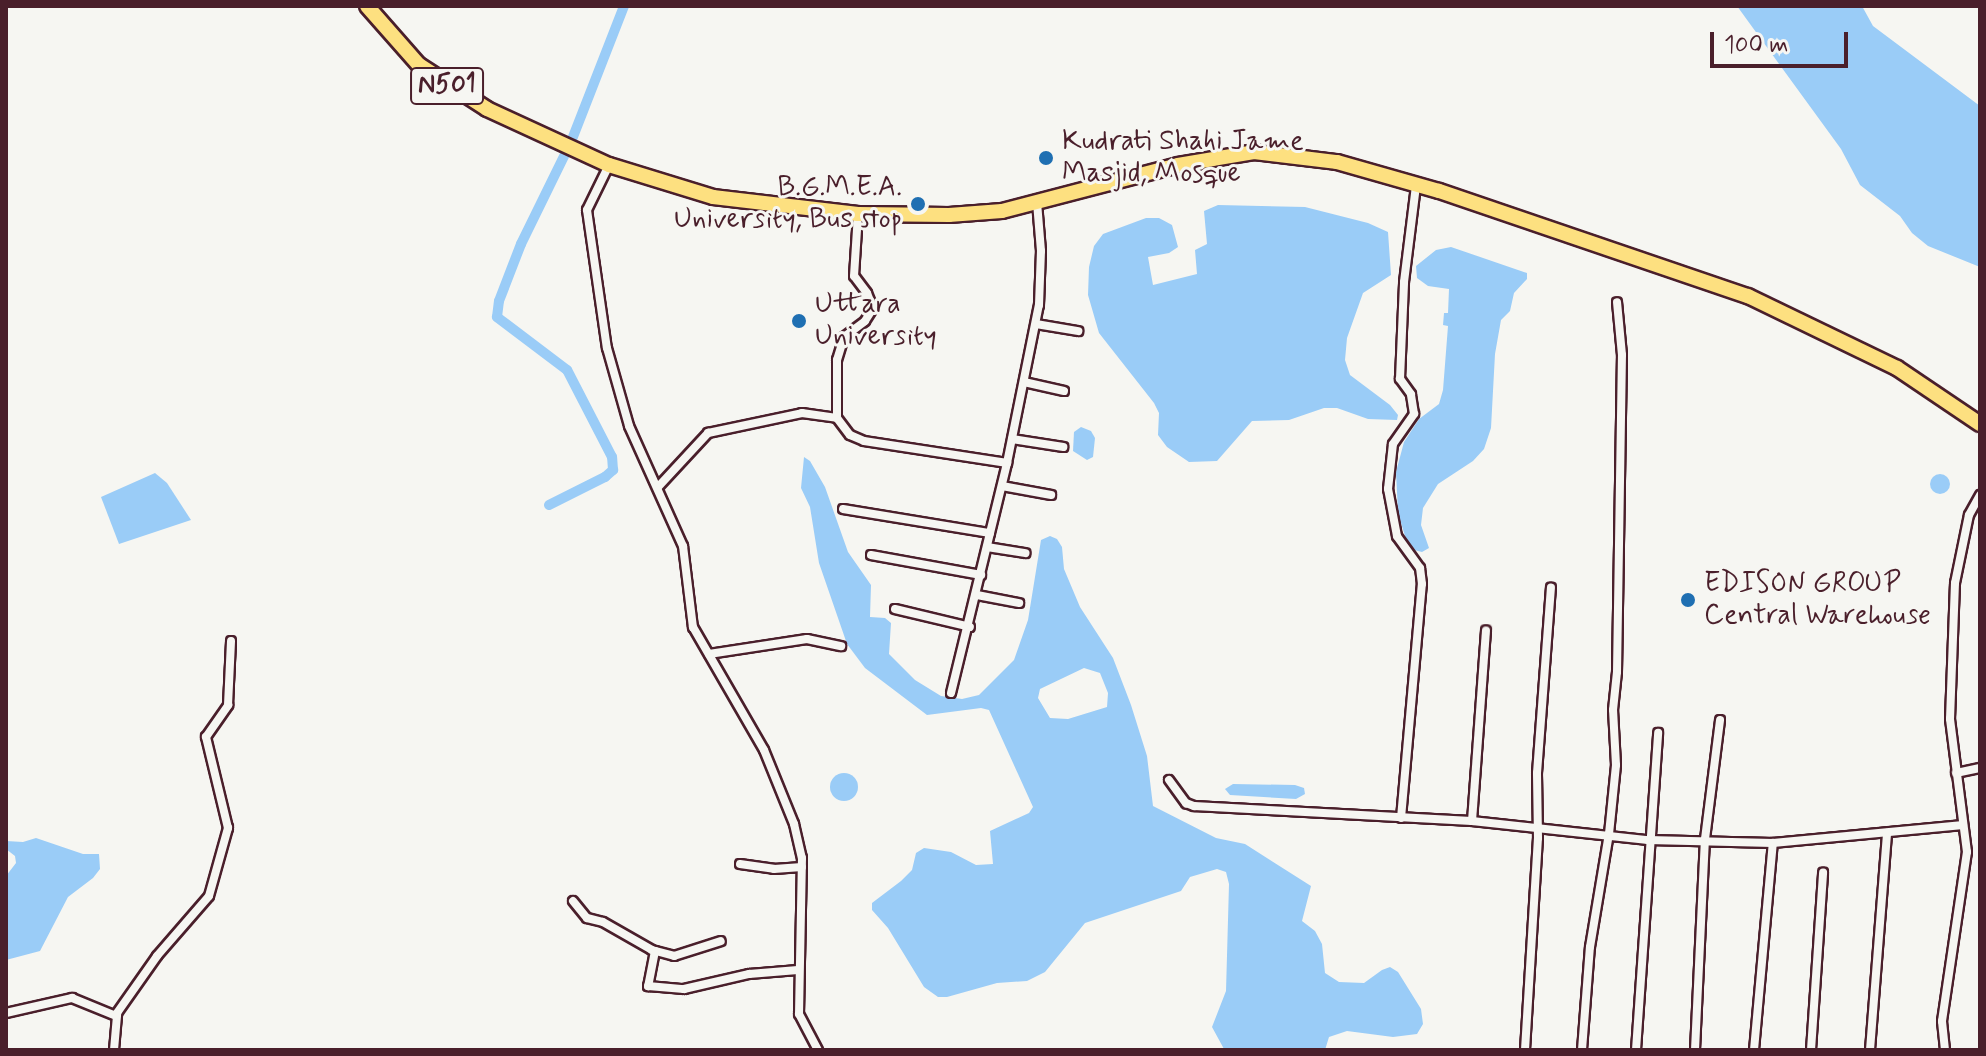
<!DOCTYPE html>
<style>
body{margin:0}
#map{position:relative;width:1986px;height:1056px;overflow:hidden;background:#f6f6f2;font-family:Mynerve,sans-serif}
div>[style]{position:absolute}
.water>*{inset:0;background:#9accf7}
.round{border-radius:50%}
.canal>*{height:10px;margin:-5px;padding:0 5px;transform-origin:5px;border-radius:5px;background:#9accf7}
.roads{filter:drop-shadow(2px 0 #4a1f2b) drop-shadow(-2px 0 #4a1f2b) drop-shadow(0 2px #4a1f2b) drop-shadow(0 -2px #4a1f2b)}
.minor>*{height:8px;margin:-4px;padding:0 4px;transform-origin:4px;border-radius:4px;background:#f6f6f2}
.trunk>*{height:14px;margin:-7px;padding:0 7px;transform-origin:7px;border-radius:7px;background:#fde080}
.dots>*{width:22px;height:22px;translate:-50% -50%;box-sizing:border-box;border:4px solid #f6f6f2;border-radius:50%}
span{translate:-50% -50%;white-space:nowrap;text-align:center;line-height:1.15;-webkit-text-stroke:6px #f6f6f2;paint-order:stroke}
.shield-label span{padding:2px 6px;background:#f6f6f2;border:2px solid;border-radius:6px;-webkit-text-stroke-width:0}
.shield-label{font-size:26px;color:#4a1f2b;font-weight:700}
.poi-label{font-size:28px;color:#4a1f2b}
.left{translate:0 -50%;text-align:left}
.right{translate:-100% -50%;text-align:right}
.frame{position:absolute;inset:0;border:8px solid #4a1f2b;pointer-events:none}
.scale{position:absolute;left:1710px;top:32px;width:138px;height:36px;box-sizing:border-box;border:4px solid #4a1f2b;border-top:0;padding-left:10px;font-size:24px;line-height:28px;white-space:nowrap;color:#4a1f2b;-webkit-text-stroke:6px #f6f6f2;paint-order:stroke}
</style>
<div id="map">
<div class="water">
<i style="clip-path:polygon(1737px 6px,1862px 6px,1873px 26px,1980px 106px,1980px 267px,1928px 246px,1912px 233px,1900px 216px,1860px 185px,1841px 149px)"></i>
<i style="clip-path:polygon(1218px 205px,1305px 207px,1368px 223px,1388px 232px,1391px 275px,1363px 293px,1347px 338px,1345px 360px,1350px 375px,1390px 405px,1398px 415px,1397px 420px,1368px 419px,1337px 408px,1324px 408px,1289px 420px,1252px 421px,1217px 461px,1189px 462px,1167px 447px,1158px 435px,1159px 413px,1154px 403px,1099px 333px,1088px 295px,1089px 267px,1094px 246px,1103px 234px,1146px 218px,1159px 218px,1172px 225px,1178px 247px,1169px 253px,1148px 257px,1153px 285px,1197px 274px,1195px 250px,1207px 244px,1204px 211px)"></i>
<i style="clip-path:polygon(1451px 247px,1527px 273px,1527px 279px,1514px 293px,1510px 311px,1501px 320px,1495px 354px,1491px 428px,1484px 449px,1473px 461px,1438px 484px,1423px 508px,1421px 525px,1429px 548px,1422px 552px,1414px 550px,1405px 536px,1398px 513px,1396px 472px,1404px 442px,1419px 419px,1439px 404px,1443px 390px,1448px 326px,1443px 325px,1444px 313px,1448px 313px,1449px 289px,1428px 286px,1417px 278px,1416px 266px,1436px 250px)"></i>
<i style="clip-path:polygon(1081px 427px,1091px 431px,1095px 438px,1093px 457px,1087px 460px,1073px 451px,1074px 432px)"></i>
<i style="clip-path:polygon(evenodd,804px 457px,810px 461px,825px 487px,848px 552px,871px 585px,870px 617px,885px 618px,891px 623px,889px 654px,915px 680px,941px 696px,962px 699px,979px 695px,1014px 660px,1028px 620px,1041px 540px,1050px 536px,1057px 539px,1062px 547px,1064px 569px,1080px 607px,1113px 658px,1131px 705px,1147px 756px,1153px 806px,1216px 838px,1245px 844px,1311px 886px,1302px 921px,1315px 931px,1322px 944px,1325px 973px,1339px 982px,1364px 983px,1382px 970px,1390px 967px,1398px 972px,1421px 1009px,1423px 1024px,1417px 1034px,1393px 1037px,1347px 1031px,1329px 1037px,1325px 1050px,1224px 1049px,1212px 1027px,1226px 991px,1229px 884px,1226px 872px,1217px 869px,1190px 877px,1181px 891px,1085px 923px,1045px 972px,1027px 981px,997px 983px,947px 997px,938px 997px,924px 987px,888px 928px,872px 910px,872px 903px,901px 881px,912px 870px,916px 853px,924px 848px,951px 852px,976px 865px,993px 864px,990px 831px,1029px 813px,1033px 807px,989px 710px,981px 708px,927px 715px,865px 668px,847px 644px,819px 563px,810px 507px,801px 488px,804px 457px,1084px 668px,1100px 673px,1108px 693px,1107px 707px,1068px 719px,1050px 718px,1038px 698px,1040px 689px,1084px 668px)"></i>
<i style="clip-path:polygon(155px 473px,167px 483px,191px 520px,119px 544px,101px 497px)"></i>
<i class="round" style="left:1930px;top:474px;width:20px;height:20px"></i>
<i class="round" style="left:830px;top:773px;width:28px;height:28px"></i>
<i style="clip-path:polygon(1233px 784px,1295px 785px,1304px 788px,1305px 794px,1296px 799px,1230px 795px,1225px 789px)"></i>
<i style="clip-path:polygon(36px 838px,83px 854px,99px 854px,100px 869px,93px 878px,68px 897px,40px 951px,6px 960px,6px 876px,16px 863px,15px 856px,6px 849px,6px 841px,23px 842px)"></i>
</div>
<div class="canal">
<i style="left:549px;top:505px;width:63px;rotate:-26.6deg"></i>
<i style="left:605px;top:477px;width:11px;rotate:-41deg"></i>
<i style="left:613px;top:470px;width:13px;rotate:-94deg"></i>
<i style="left:612px;top:457px;width:98px;rotate:-117.3deg"></i>
<i style="left:567px;top:370px;width:88px;rotate:-142.9deg"></i>
<i style="left:497px;top:317px;width:16px;rotate:-83deg"></i>
<i style="left:499px;top:301px;width:61px;rotate:-68.9deg"></i>
<i style="left:521px;top:244px;width:114px;rotate:-63.9deg"></i>
<i style="left:571px;top:142px;width:146px;rotate:-68.7deg"></i>
</div>
<div class="roads">
<div class="minor">
<i style="left:609px;top:165px;width:50px;rotate:116.1deg"></i>
<i style="left:587px;top:210px;width:139px;rotate:81.8deg"></i>
<i style="left:607px;top:348px;width:81px;rotate:74.2deg"></i>
<i style="left:629px;top:426px;width:132px;rotate:65.8deg"></i>
<i style="left:683px;top:546px;width:82px;rotate:83deg"></i>
<i style="left:693px;top:627px;width:142px;rotate:60deg"></i>
<i style="left:764px;top:750px;width:80px;rotate:67.9deg"></i>
<i style="left:794px;top:824px;width:35px;rotate:77deg"></i>
<i style="left:802px;top:858px;width:156px;rotate:91.1deg"></i>
<i style="left:799px;top:1014px;width:41px;rotate:62.2deg"></i>
<i style="left:1036px;top:324px;width:43px;rotate:9.5deg"></i>
<i style="left:1024px;top:382px;width:41px;rotate:12.7deg"></i>
<i style="left:837px;top:418px;width:21px;rotate:53deg"></i>
<i style="left:850px;top:435px;width:15px;rotate:23deg"></i>
<i style="left:864px;top:441px;width:145px;rotate:8.7deg"></i>
<i style="left:1012px;top:439px;width:52px;rotate:8.9deg"></i>
<i style="left:1002px;top:486px;width:50px;rotate:10.4deg"></i>
<i style="left:658px;top:487px;width:74px;rotate:-47.2deg"></i>
<i style="left:708px;top:433px;width:96px;rotate:-12deg"></i>
<i style="left:802px;top:413px;width:35px;rotate:8deg"></i>
<i style="left:837px;top:418px;width:58px;rotate:-90deg"></i>
<i style="left:837px;top:360px;width:24px;rotate:-73deg"></i>
<i style="left:844px;top:337px;width:26px;rotate:-37deg"></i>
<i style="left:865px;top:321px;width:15px;rotate:-58deg"></i>
<i style="left:873px;top:308px;width:16px;rotate:-112deg"></i>
<i style="left:867px;top:293px;width:21px;rotate:-127deg"></i>
<i style="left:854px;top:276px;width:62px;rotate:-86.3deg"></i>
<i style="left:843px;top:509px;width:149px;rotate:9.3deg"></i>
<i style="left:987px;top:547px;width:39px;rotate:9deg"></i>
<i style="left:871px;top:555px;width:112px;rotate:10.3deg"></i>
<i style="left:977px;top:595px;width:43px;rotate:10.8deg"></i>
<i style="left:895px;top:609px;width:77px;rotate:13.5deg"></i>
<i style="left:709px;top:654px;width:99px;rotate:-8.7deg"></i>
<i style="left:807px;top:639px;width:35px;rotate:12deg"></i>
<i style="left:951px;top:693px;width:237px;rotate:-76.3deg"></i>
<i style="left:1007px;top:463px;width:161px;rotate:-78.6deg"></i>
<i style="left:1039px;top:305px;width:54px;rotate:-87.9deg"></i>
<i style="left:1041px;top:251px;width:49px;rotate:-94.7deg"></i>
<i style="left:1956px;top:773px;width:25px;rotate:-12deg"></i>
<i style="left:1169px;top:780px;width:29px;rotate:54deg"></i>
<i style="left:1186px;top:803px;width:9px;rotate:21deg"></i>
<i style="left:1194px;top:806px;width:278px;rotate:3.1deg"></i>
<i style="left:1472px;top:821px;width:177px;rotate:6.2deg"></i>
<i style="left:1648px;top:840px;width:125px;rotate:1.4deg"></i>
<i style="left:1773px;top:843px;width:191px;rotate:-5.4deg"></i>
<i style="left:1401px;top:818px;width:235px;rotate:-84.9deg"></i>
<i style="left:1422px;top:584px;width:16px;rotate:-97deg"></i>
<i style="left:1420px;top:568px;width:39px;rotate:-126deg"></i>
<i style="left:1397px;top:536px;width:48px;rotate:-100.8deg"></i>
<i style="left:1388px;top:489px;width:45px;rotate:-83.7deg"></i>
<i style="left:1393px;top:444px;width:37px;rotate:-55deg"></i>
<i style="left:1414px;top:414px;width:20px;rotate:-99deg"></i>
<i style="left:1411px;top:394px;width:19px;rotate:-126deg"></i>
<i style="left:1400px;top:379px;width:97px;rotate:-87.6deg"></i>
<i style="left:1404px;top:282px;width:97px;rotate:-82.9deg"></i>
<i style="left:1472px;top:821px;width:191px;rotate:-85.8deg"></i>
<i style="left:740px;top:864px;width:34px;rotate:8deg"></i>
<i style="left:774px;top:869px;width:28px;rotate:-4deg"></i>
<i style="left:573px;top:901px;width:22px;rotate:51deg"></i>
<i style="left:587px;top:918px;width:16px;rotate:14deg"></i>
<i style="left:603px;top:922px;width:56px;rotate:29.7deg"></i>
<i style="left:652px;top:950px;width:23px;rotate:15deg"></i>
<i style="left:674px;top:956px;width:49px;rotate:-17.7deg"></i>
<i style="left:655px;top:951px;width:36px;rotate:101deg"></i>
<i style="left:648px;top:986px;width:36px;rotate:5deg"></i>
<i style="left:684px;top:989px;width:67px;rotate:-13deg"></i>
<i style="left:749px;top:974px;width:49px;rotate:-4.7deg"></i>
<i style="left:6px;top:1013px;width:68px;rotate:-12.8deg"></i>
<i style="left:72px;top:998px;width:48px;rotate:22.2deg"></i>
<i style="left:114px;top:1050px;width:37px;rotate:-85deg"></i>
<i style="left:117px;top:1013px;width:70px;rotate:-54.9deg"></i>
<i style="left:157px;top:956px;width:79px;rotate:-49.1deg"></i>
<i style="left:209px;top:896px;width:71px;rotate:-74.4deg"></i>
<i style="left:228px;top:828px;width:94px;rotate:-103.6deg"></i>
<i style="left:206px;top:737px;width:39px;rotate:-55deg"></i>
<i style="left:228px;top:705px;width:64px;rotate:-87.3deg"></i>
<i style="left:1525px;top:1050px;width:212px;rotate:-86.5deg"></i>
<i style="left:1538px;top:838px;width:65px;rotate:-90.9deg"></i>
<i style="left:1537px;top:773px;width:186px;rotate:-85.7deg"></i>
<i style="left:1582px;top:1050px;width:103px;rotate:-85.6deg"></i>
<i style="left:1590px;top:947px;width:115px;rotate:-80.5deg"></i>
<i style="left:1609px;top:834px;width:69px;rotate:-84.2deg"></i>
<i style="left:1616px;top:765px;width:55px;rotate:-93.1deg"></i>
<i style="left:1613px;top:710px;width:38px;rotate:-84deg"></i>
<i style="left:1617px;top:672px;width:317px;rotate:-89.1deg"></i>
<i style="left:1622px;top:355px;width:53px;rotate:-95.4deg"></i>
<i style="left:1636px;top:1050px;width:318px;rotate:-86deg"></i>
<i style="left:1695px;top:1050px;width:211px;rotate:-87.3deg"></i>
<i style="left:1705px;top:839px;width:120px;rotate:-82.8deg"></i>
<i style="left:1754px;top:1050px;width:208px;rotate:-84.8deg"></i>
<i style="left:1811px;top:1050px;width:178px;rotate:-86.1deg"></i>
<i style="left:1870px;top:1050px;width:218px;rotate:-85.5deg"></i>
<i style="left:1945px;top:1050px;width:29px;rotate:-96deg"></i>
<i style="left:1942px;top:1021px;width:171px;rotate:-81.6deg"></i>
<i style="left:1967px;top:852px;width:134px;rotate:-97.3deg"></i>
<i style="left:1950px;top:719px;width:136px;rotate:-87.9deg"></i>
<i style="left:1955px;top:583px;width:69px;rotate:-78.4deg"></i>
<i style="left:1969px;top:515px;width:23px;rotate:-61deg"></i>
</div>
<div class="trunk">
<i style="left:367px;top:6px;width:79px;rotate:48.6deg"></i>
<i style="left:419px;top:65px;width:81px;rotate:32.9deg"></i>
<i style="left:487px;top:109px;width:134px;rotate:24.7deg"></i>
<i style="left:609px;top:165px;width:109px;rotate:17.1deg"></i>
<i style="left:713px;top:197px;width:146px;rotate:6.7deg"></i>
<i style="left:858px;top:214px;width:91px;rotate:0.6deg"></i>
<i style="left:949px;top:215px;width:53px;rotate:-4.3deg"></i>
<i style="left:1002px;top:211px;width:182px;rotate:-14.6deg"></i>
<i style="left:1178px;top:165px;width:77px;rotate:-9.7deg"></i>
<i style="left:1254px;top:152px;width:84px;rotate:6.9deg"></i>
<i style="left:1337px;top:162px;width:106px;rotate:15.9deg"></i>
<i style="left:1439px;top:191px;width:326px;rotate:18.8deg"></i>
<i style="left:1748px;top:296px;width:165px;rotate:25.8deg"></i>
<i style="left:1897px;top:368px;width:100px;rotate:34deg"></i>
</div>
</div>
<div class="dots">
<i style="left:1046px;top:158px;background:#1f6fb2"></i>
<i style="left:918px;top:204px;background:#1f6fb2"></i>
<i style="left:799px;top:321px;background:#1f6fb2"></i>
<i style="left:1688px;top:600px;background:#1f6fb2"></i>
</div>
<div class="shield-label">
<span style="left:447px;top:86px">N501</span>
</div>
<div class="poi-label">
<span class="left" style="left:1062px;top:158px">Kudrati Shahi Jame<br>Masjid, Mosque</span>
<span class="right" style="left:902px;top:204px">B.G.M.E.A.<br>University, Bus stop</span>
<span class="left" style="left:815px;top:321px">Uttara<br>University</span>
<span class="left" style="left:1704px;top:600px">EDISON GROUP<br>Central Warehouse</span>
</div>
<div class="frame"></div>
<div class="scale">100 m</div>
</div>
